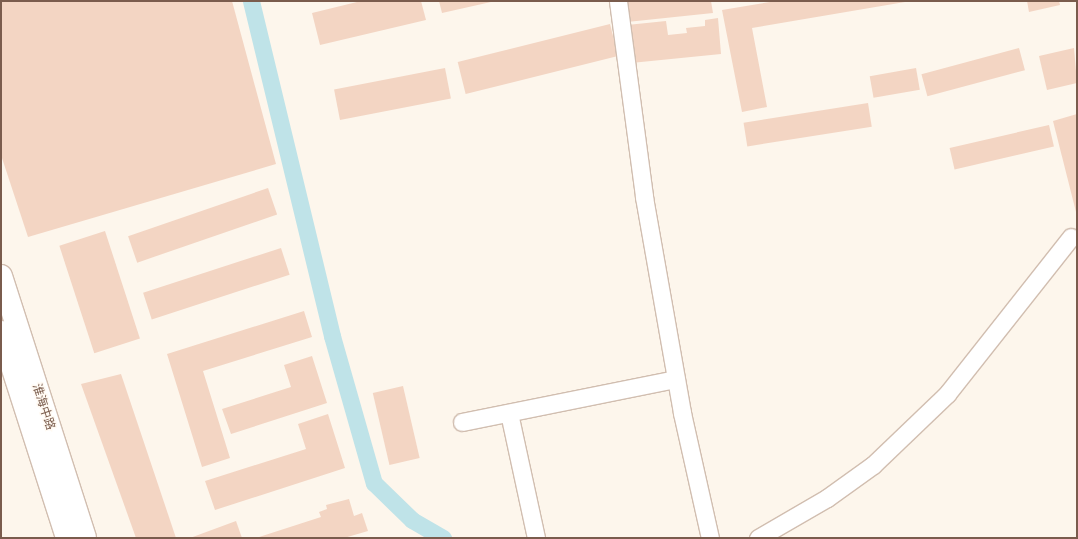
<!DOCTYPE html>
<meta charset="utf-8">
<style>
body{margin:0}
#map{position:relative;width:1078px;height:539px;overflow:hidden;background:#fdf6ec;font-family:"Roboto Condensed","Noto Sans SC",sans-serif}
div>[style]{position:absolute}
.canal>*{height:17px;margin:-8.5px;padding:0 8.5px;transform-origin:8.5px;border-radius:8.5px;background:#bfe3e8}
.building>*{inset:0;background:#f3d5c3;transform-origin:0 0}
.roads{filter:drop-shadow(1px 0 #d1beb0) drop-shadow(-1px 0 #d1beb0) drop-shadow(0 1px #d1beb0) drop-shadow(0 -1px #d1beb0)}
.minor>*{height:17px;margin:-8.5px;padding:0 8.5px;transform-origin:8.5px;border-radius:8.5px;background:#fff}
.secondary>*{height:22px;margin:-11px;padding:0 11px;transform-origin:11px;border-radius:11px;background:#fff}
span{translate:-50% -50%;white-space:nowrap;text-align:center;line-height:1.15;-webkit-text-stroke:3px #fffaf3;paint-order:stroke}
.street-label{font-size:12px;color:#7a5c4d}
.frame{position:absolute;inset:0;border:2px solid #7a5c4d;pointer-events:none}
</style>
<div id="map">
<div class="canal">
<i style="left:251px;top:1px;width:345px;rotate:76.4deg"></i>
<i style="left:332px;top:336px;width:153px;rotate:74.1deg"></i>
<i style="left:374px;top:483px;width:53px;rotate:44.2deg"></i>
<i style="left:412px;top:520px;width:36px;rotate:30deg"></i>
</div>
<div class="building">
<i style="clip-path:polygon(1px 1px,232px 1px,276px 164px,28px 237px,1px 155px)"></i>
<i style="clip-path:polygon(361px 1px,421px 1px,426px 20px,320px 45px,312px 13px)"></i>
<i style="clip-path:polygon(439px 1px,491px 1px,491px 2px,442px 13px)"></i>
<i style="clip-path:polygon(711px 1px,713px 13px,627px 22px,625px 2px)"></i>
<i style="clip-path:polygon(776px 1px,905px 1px,905px 2px,752px 28px,767px 107px,742px 112px,722px 10px)"></i>
<i style="clip-path:polygon(1027px 1px,1059px 1px,1060px 5px,1029px 12px)"></i>
<i style="clip-path:polygon(718px 18px,721px 54px,631px 63px,627px 25px,666px 21px,668px 35px,687px 33px,686px 28px,705px 26px,705px 20px)"></i>
<i style="left:610px;top:24px;width:33px;height:157px;rotate:76deg"></i>
<i style="left:1019px;top:48px;width:23px;height:101px;rotate:75deg"></i>
<i style="clip-path:polygon(1074px 48px,1077px 83px,1047px 90px,1039px 56px)"></i>
<i style="left:445px;top:68px;width:31px;height:113px;rotate:79deg"></i>
<i style="left:916px;top:68px;width:22px;height:47px;rotate:80deg"></i>
<i style="left:868px;top:103px;width:24px;height:126px;rotate:81deg"></i>
<i style="clip-path:polygon(1077px 114px,1077px 212px,1076px 212px,1053px 121px)"></i>
<i style="left:1049px;top:125px;width:22px;height:102px;rotate:77deg"></i>
<i style="left:268px;top:188px;width:28px;height:148px;rotate:71deg"></i>
<i style="left:105px;top:231px;width:113px;height:48px;rotate:72deg"></i>
<i style="left:281px;top:248px;width:28px;height:145px;rotate:72deg"></i>
<i style="clip-path:polygon(304px 311px,312px 337px,203px 371px,230px 458px,202px 467px,167px 354px)"></i>
<i style="clip-path:polygon(312px 356px,327px 403px,231px 434px,222px 409px,291px 387px,284px 365px)"></i>
<i style="clip-path:polygon(121px 374px,176px 538px,136px 538px,81px 384px)"></i>
<i style="left:403px;top:386px;width:74px;height:31px;rotate:77deg"></i>
<i style="clip-path:polygon(328px 414px,345px 468px,215px 510px,205px 481px,306px 449px,298px 424px)"></i>
<i style="clip-path:polygon(349px 499px,354px 516px,362px 513px,368px 531px,344px 538px,256px 538px,321px 517px,319px 512px,327px 509px,326px 505px)"></i>
<i style="clip-path:polygon(236px 521px,242px 538px,190px 538px)"></i>
</div>
<div class="roads">
<div class="minor">
<i style="left:618px;top:1px;width:198px;rotate:82.4deg"></i>
<i style="left:644px;top:197px;width:219px;rotate:80deg"></i>
<i style="left:682px;top:413px;width:128px;rotate:77.4deg"></i>
<i style="left:509px;top:413px;width:128px;rotate:77.8deg"></i>
<i style="left:462px;top:422px;width:218px;rotate:-11.4deg"></i>
<i style="left:758px;top:538px;width:80px;rotate:-30.1deg"></i>
<i style="left:827px;top:498px;width:57px;rotate:-35.7deg"></i>
<i style="left:873px;top:465px;width:103px;rotate:-43.8deg"></i>
<i style="left:947px;top:394px;width:200px;rotate:-51.7deg"></i>
</div>
<div class="secondary">
<i style="left:1px;top:276px;width:275px;rotate:72.2deg"></i>
<i style="left:1px;top:332px;width:216px;rotate:72.2deg"></i>
</div>
</div>
<div class="street-label">
<span style="left:43px;top:407px;rotate:72deg">淮海中路</span>
</div>
<div class="frame"></div>
</div>
